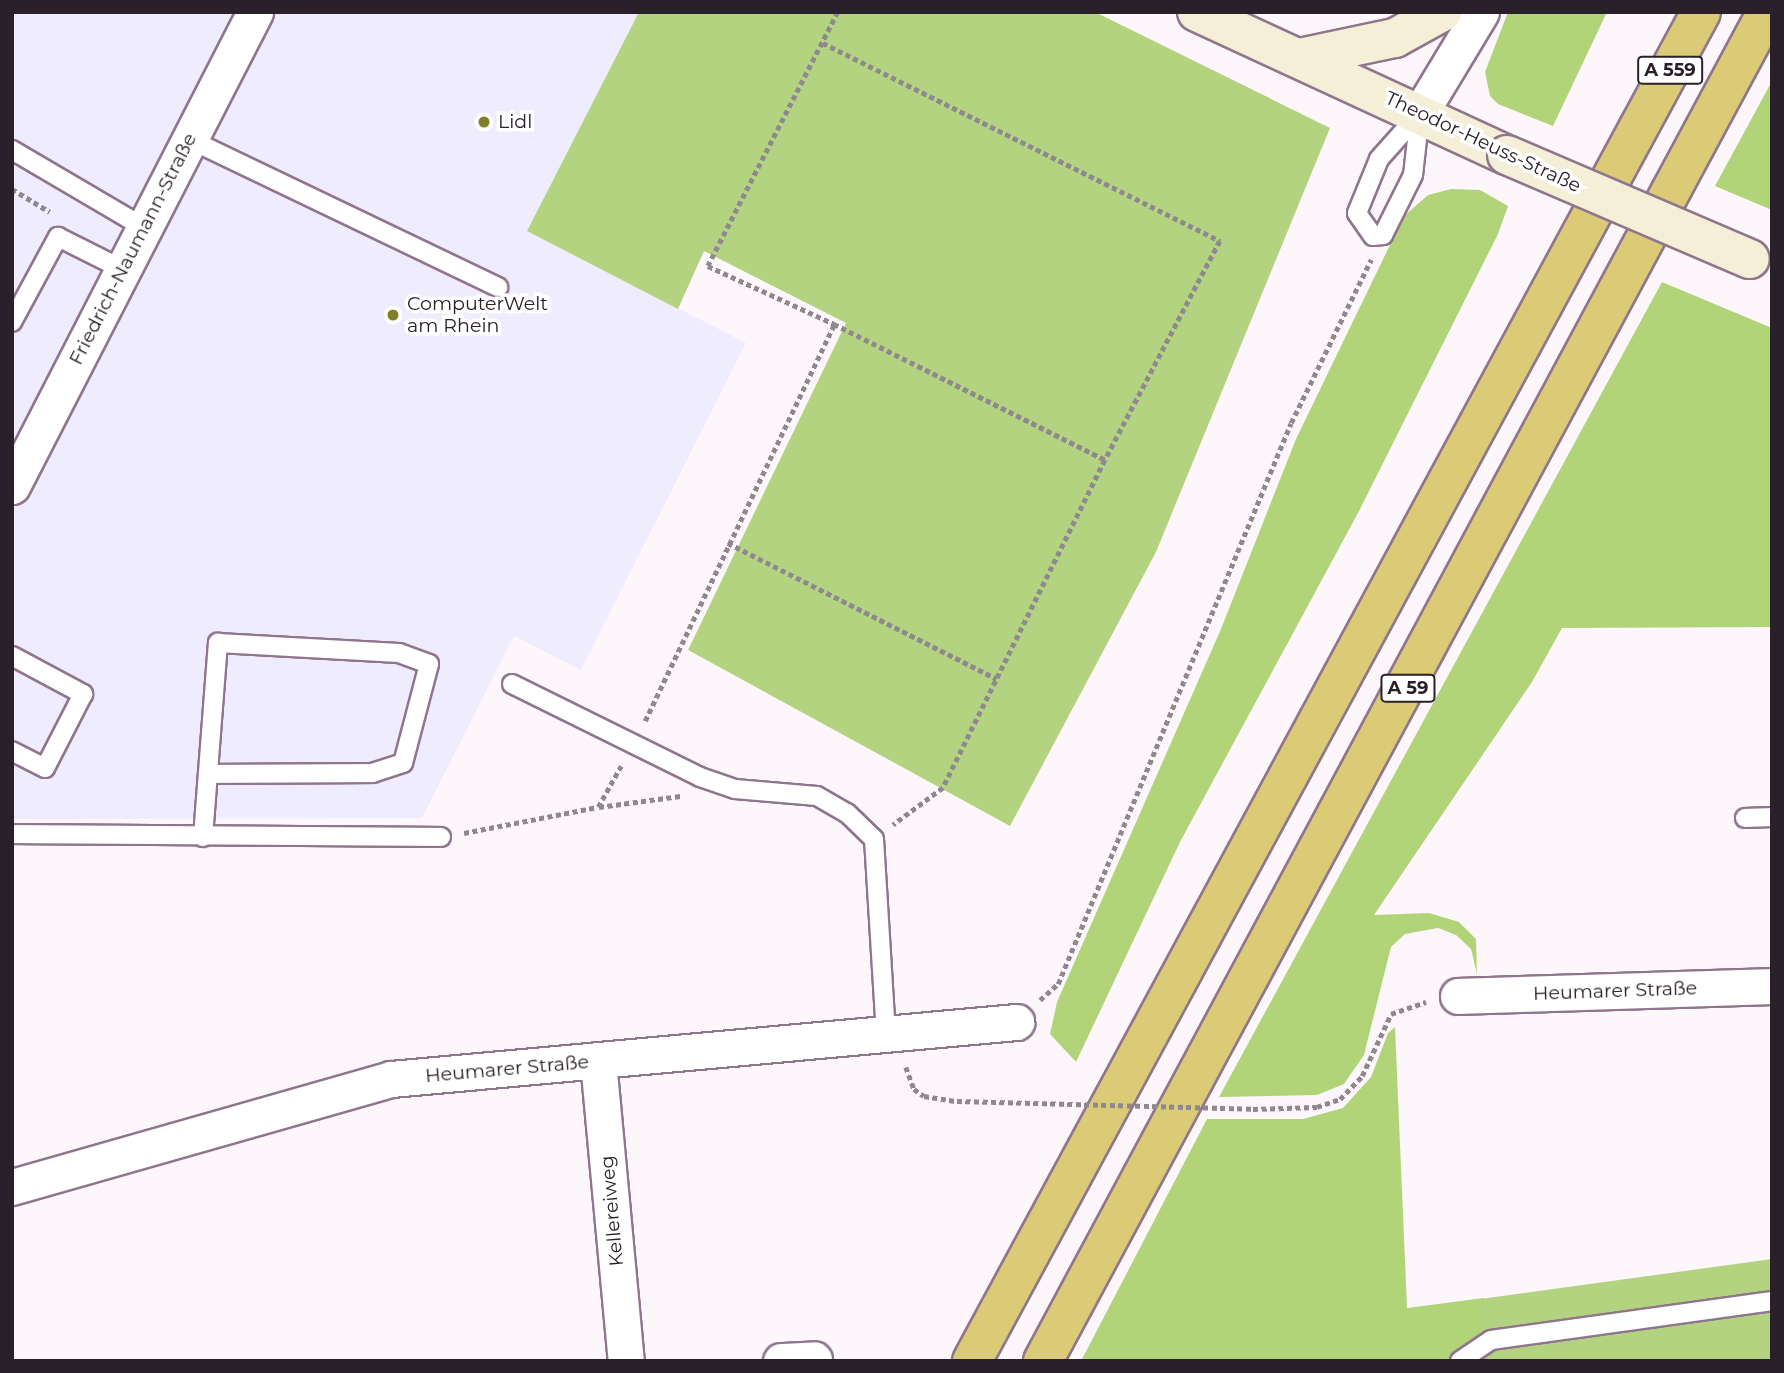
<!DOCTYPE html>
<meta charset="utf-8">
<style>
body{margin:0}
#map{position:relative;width:1784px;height:1373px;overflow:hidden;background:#fdf7fc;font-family:Montserrat,sans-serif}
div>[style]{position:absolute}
.commercial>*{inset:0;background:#efecfe}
.green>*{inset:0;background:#b4d380}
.forest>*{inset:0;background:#b2d479}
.path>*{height:4.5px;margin-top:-2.25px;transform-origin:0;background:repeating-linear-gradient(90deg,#90888f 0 5px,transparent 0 8.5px)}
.roads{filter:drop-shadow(2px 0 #8f768d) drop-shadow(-2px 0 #8f768d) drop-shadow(0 2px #8f768d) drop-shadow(0 -2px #8f768d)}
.lane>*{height:18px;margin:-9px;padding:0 9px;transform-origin:9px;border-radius:9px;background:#fff}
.street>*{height:35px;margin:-17.5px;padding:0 17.5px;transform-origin:17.5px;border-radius:17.5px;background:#fff}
.secondary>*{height:38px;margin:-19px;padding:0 19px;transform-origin:19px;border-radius:19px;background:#f4efd6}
.highway>*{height:38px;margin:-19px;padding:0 19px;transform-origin:19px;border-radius:19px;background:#dccb76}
.path-bridge>*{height:4.5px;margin-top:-2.25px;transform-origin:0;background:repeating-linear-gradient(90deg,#90888f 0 5px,transparent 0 8.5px)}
.bridges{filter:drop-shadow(2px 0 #8f768d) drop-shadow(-2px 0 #8f768d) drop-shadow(0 2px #8f768d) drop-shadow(0 -2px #8f768d)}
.secondary-bridge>*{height:38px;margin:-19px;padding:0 19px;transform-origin:19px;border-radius:19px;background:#f4efd6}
.dots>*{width:19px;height:19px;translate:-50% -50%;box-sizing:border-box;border:4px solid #fff;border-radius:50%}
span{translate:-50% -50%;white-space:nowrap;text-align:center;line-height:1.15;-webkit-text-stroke:7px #fff;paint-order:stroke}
.shield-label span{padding:2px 5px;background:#fff;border:2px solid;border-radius:5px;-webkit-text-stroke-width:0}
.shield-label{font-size:18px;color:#2a2029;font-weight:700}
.poi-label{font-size:19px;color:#2a2029}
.left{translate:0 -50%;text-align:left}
.street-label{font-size:19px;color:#2a2029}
.frame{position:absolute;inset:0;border:14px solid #2a2029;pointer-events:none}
</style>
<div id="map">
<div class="commercial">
<i style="clip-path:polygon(12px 12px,639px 12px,527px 231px,746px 343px,581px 670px,514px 636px,422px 818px,12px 819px)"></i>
</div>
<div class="green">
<i style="clip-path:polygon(639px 12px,1095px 12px,1330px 128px,1156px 552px,1010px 826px,688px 650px,846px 323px,704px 251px,678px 309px,527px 231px)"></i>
<i style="clip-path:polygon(1772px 1259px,1772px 1361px,1396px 1361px,1407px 1309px)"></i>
</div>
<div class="forest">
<i style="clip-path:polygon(1508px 12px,1607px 12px,1553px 126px,1498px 104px,1490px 96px,1485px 72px)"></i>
<i style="clip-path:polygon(1772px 81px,1772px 210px,1715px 186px)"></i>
<i style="clip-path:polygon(1451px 189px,1480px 190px,1508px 206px,1498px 234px,1358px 513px,1180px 842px,1076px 1062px,1050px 1034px,1057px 1002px,1221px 629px,1296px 439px,1404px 216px,1428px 195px)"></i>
<i style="clip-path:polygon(1662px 282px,1772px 328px,1772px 627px,1562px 628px,1532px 682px,1374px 915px,1429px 913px,1459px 922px,1476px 939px,1477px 974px,1471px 949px,1456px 935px,1438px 928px,1405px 934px,1391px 947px,1364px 1055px,1344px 1084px,1317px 1095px,1219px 1097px)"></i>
<i style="clip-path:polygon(1395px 1027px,1407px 1308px,1484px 1298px,1483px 1336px,1442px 1361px,1081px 1361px,1207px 1119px,1303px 1119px,1343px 1108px,1371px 1077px,1388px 1033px)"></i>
</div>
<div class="path">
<i style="left:838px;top:12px;width:285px;rotate:117.1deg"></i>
<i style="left:708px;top:266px;width:139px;rotate:24.7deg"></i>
<i style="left:834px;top:324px;width:303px;rotate:26.6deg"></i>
<i style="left:823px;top:43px;width:444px;rotate:26.5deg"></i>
<i style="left:1220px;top:241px;width:247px;rotate:117.7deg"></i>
<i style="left:1105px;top:460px;width:366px;rotate:116.3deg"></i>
<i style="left:943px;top:788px;width:62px;rotate:143.5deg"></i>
<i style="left:12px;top:189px;width:44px;rotate:31.2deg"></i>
<i style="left:728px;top:543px;width:301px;rotate:26.8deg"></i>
<i style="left:645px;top:721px;width:440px;rotate:-64.5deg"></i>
<i style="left:599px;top:807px;width:82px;rotate:-7.7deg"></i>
<i style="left:464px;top:833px;width:136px;rotate:-11deg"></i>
<i style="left:598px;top:807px;width:47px;rotate:-60.7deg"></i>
<i style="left:1040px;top:1000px;width:24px;rotate:-42deg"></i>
<i style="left:1058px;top:984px;width:607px;rotate:-67.45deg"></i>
<i style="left:1291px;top:423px;width:182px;rotate:-63.9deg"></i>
<i style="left:906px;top:1067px;width:23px;rotate:70deg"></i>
<i style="left:914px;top:1089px;width:12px;rotate:35deg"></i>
<i style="left:924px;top:1096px;width:33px;rotate:9deg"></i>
<i style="left:1340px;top:1099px;width:32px;rotate:-46deg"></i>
<i style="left:1362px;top:1076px;width:68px;rotate:-64.9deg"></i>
<i style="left:1391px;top:1014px;width:37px;rotate:-19deg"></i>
</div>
<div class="roads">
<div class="lane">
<i style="left:1420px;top:113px;width:62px;rotate:96.4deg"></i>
<i style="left:1413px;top:175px;width:67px;rotate:116.6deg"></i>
<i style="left:1383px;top:235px;width:10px;rotate:174deg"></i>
<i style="left:1373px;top:236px;width:28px;rotate:-125deg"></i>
<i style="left:1357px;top:213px;width:58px;rotate:-67.8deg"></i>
<i style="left:1379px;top:159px;width:62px;rotate:-48.3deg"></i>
<i style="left:189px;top:139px;width:343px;rotate:25.6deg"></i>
<i style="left:12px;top:150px;width:152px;rotate:30.4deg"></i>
<i style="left:12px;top:322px;width:97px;rotate:-61.6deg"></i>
<i style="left:58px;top:237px;width:72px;rotate:26.6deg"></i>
<i style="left:12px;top:656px;width:81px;rotate:28.2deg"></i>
<i style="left:83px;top:694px;width:83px;rotate:117.2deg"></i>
<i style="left:45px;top:768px;width:37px;rotate:-153deg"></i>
<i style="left:512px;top:684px;width:210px;rotate:26.3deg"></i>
<i style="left:700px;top:777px;width:37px;rotate:19deg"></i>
<i style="left:735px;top:789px;width:82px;rotate:4.9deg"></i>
<i style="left:817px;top:796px;width:34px;rotate:30deg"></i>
<i style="left:847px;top:813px;width:37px;rotate:44deg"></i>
<i style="left:874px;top:839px;width:194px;rotate:86.5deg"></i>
<i style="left:1745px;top:818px;width:27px;rotate:-2deg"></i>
<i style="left:12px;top:834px;width:429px;rotate:0.4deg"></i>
<i style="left:203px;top:837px;width:195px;rotate:-85.6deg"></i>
<i style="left:218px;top:643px;width:181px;rotate:3.2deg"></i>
<i style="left:399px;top:653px;width:32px;rotate:20deg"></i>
<i style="left:429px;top:664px;width:102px;rotate:104.7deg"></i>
<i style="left:403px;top:763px;width:32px;rotate:162deg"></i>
<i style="left:373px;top:773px;width:165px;rotate:179.7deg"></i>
<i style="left:1460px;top:1361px;width:37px;rotate:-34deg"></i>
<i style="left:1491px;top:1340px;width:284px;rotate:-7.9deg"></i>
</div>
<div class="street">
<i style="left:1420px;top:113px;width:118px;rotate:-58.9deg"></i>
<i style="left:12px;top:486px;width:533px;rotate:-62.86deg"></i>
<i style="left:1458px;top:996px;width:314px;rotate:-1.8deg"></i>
<i style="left:598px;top:1061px;width:301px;rotate:84.7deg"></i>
<i style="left:12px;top:1187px;width:394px;rotate:-15.9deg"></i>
<i style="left:391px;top:1079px;width:628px;rotate:-5.21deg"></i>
<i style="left:781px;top:1361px;width:33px;rotate:-3deg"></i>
</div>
<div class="secondary">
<i style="left:1197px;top:12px;width:341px;rotate:24.8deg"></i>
<i style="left:1299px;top:58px;width:98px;rotate:-11.8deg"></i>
<i style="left:1395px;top:38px;width:54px;rotate:-29deg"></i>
</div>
<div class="highway">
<i style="left:972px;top:1361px;width:1533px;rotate:-61.61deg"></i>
<i style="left:1043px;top:1361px;width:1531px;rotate:-61.78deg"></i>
</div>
</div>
<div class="path-bridge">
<i style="left:957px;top:1101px;width:296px;rotate:1.5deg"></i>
<i style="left:1253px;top:1109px;width:64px;rotate:-1.8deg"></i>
<i style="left:1317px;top:1107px;width:24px;rotate:-19deg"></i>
</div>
<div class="bridges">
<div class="secondary-bridge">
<i style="left:1507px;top:155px;width:264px;rotate:23.2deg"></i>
</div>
</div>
<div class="dots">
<i style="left:484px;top:122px;background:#807f28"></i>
<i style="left:393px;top:315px;background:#807f28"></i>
</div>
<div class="shield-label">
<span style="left:1670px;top:70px">A 559</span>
<span style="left:1408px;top:688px">A 59</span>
</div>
<div class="poi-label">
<span class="left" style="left:498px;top:122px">Lidl</span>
<span class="left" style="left:407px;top:315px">ComputerWelt<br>am Rhein</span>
</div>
<div class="street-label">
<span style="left:1483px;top:142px;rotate:25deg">Theodor-Heuss-Straße</span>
<span style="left:133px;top:249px;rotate:-63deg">Friedrich-Naumann-Straße</span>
<span style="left:1615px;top:991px;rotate:-2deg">Heumarer Straße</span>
<span style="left:507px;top:1069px;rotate:-5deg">Heumarer Straße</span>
<span style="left:612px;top:1211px;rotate:-95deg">Kellereiweg</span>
</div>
<div class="frame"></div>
</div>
